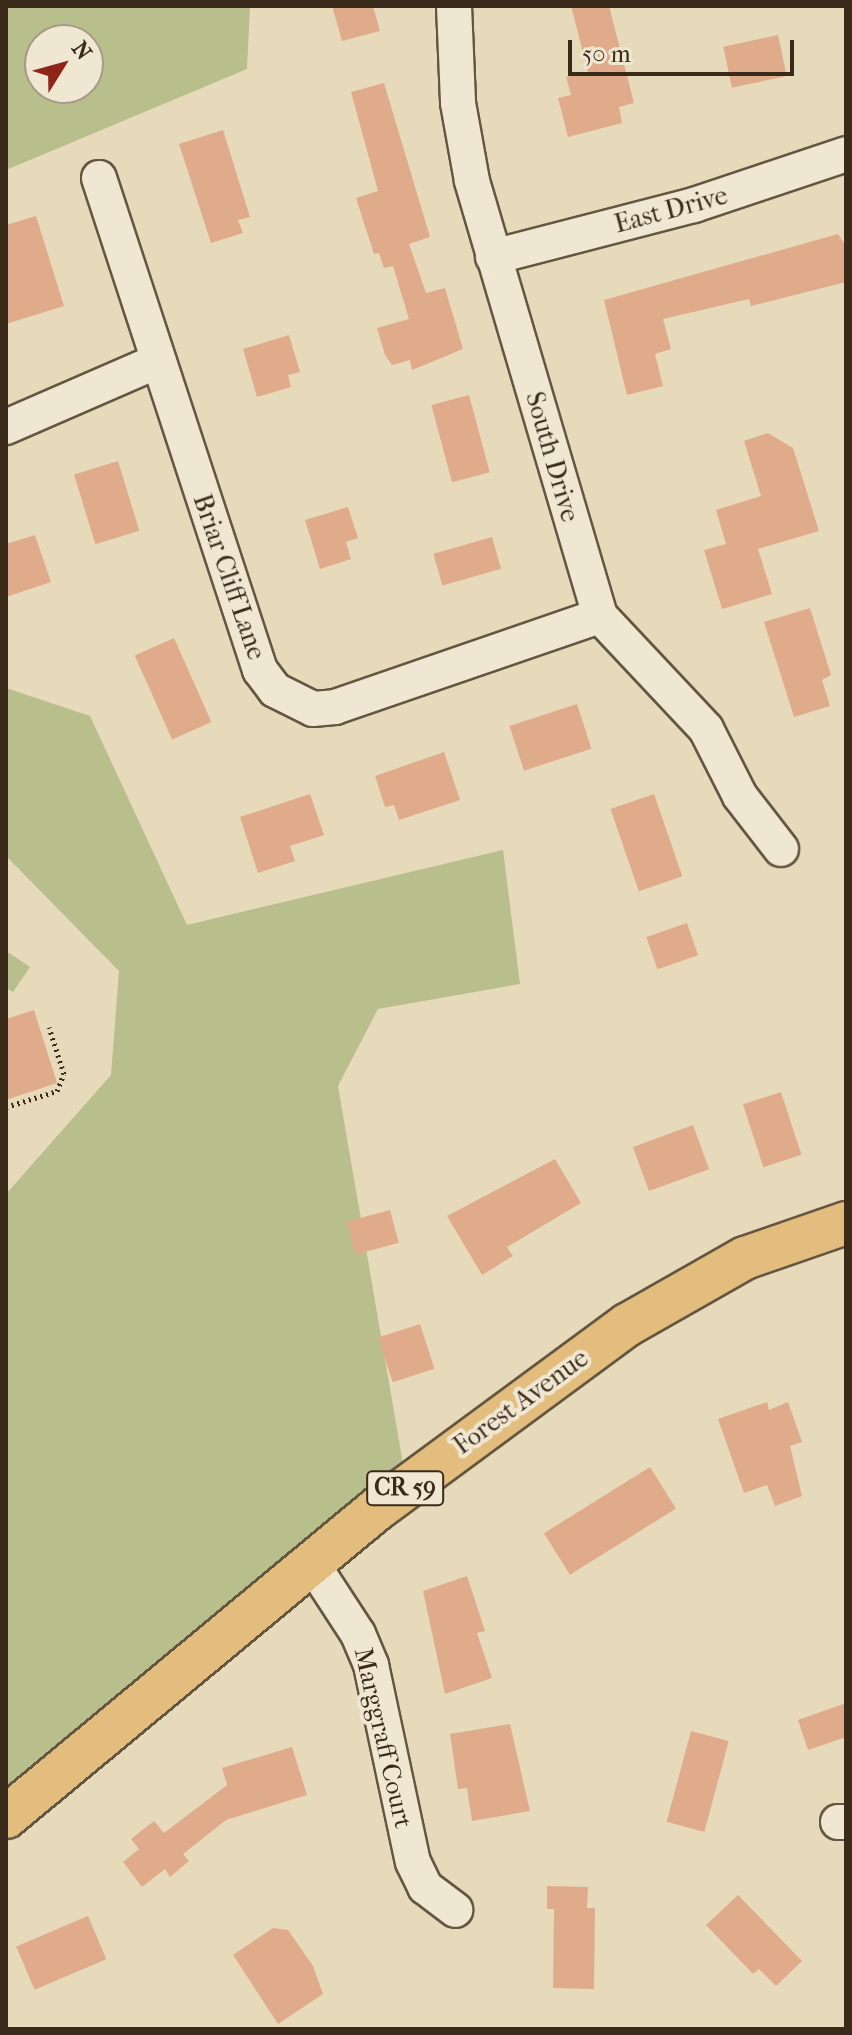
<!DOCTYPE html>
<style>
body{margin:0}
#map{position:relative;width:852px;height:2035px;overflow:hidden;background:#e6daba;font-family:"IM FELL French Canon",serif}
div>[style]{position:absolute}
.green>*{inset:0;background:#b9be8d}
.building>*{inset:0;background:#e0ab8b;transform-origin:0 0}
.path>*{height:5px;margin-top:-2.5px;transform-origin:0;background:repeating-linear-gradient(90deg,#3a2a1a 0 2px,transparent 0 6px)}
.roads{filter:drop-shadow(2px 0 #655642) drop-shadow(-2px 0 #655642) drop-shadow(0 2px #655642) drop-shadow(0 -2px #655642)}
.minor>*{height:34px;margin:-17px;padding:0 17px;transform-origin:17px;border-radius:17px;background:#efe7d2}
.major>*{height:42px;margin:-21px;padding:0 21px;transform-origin:21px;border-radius:21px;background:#e3bd7d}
span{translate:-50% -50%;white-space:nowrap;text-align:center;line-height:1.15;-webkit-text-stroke:8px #efe7d2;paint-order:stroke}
.shield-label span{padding:2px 6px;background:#efe7d2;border:2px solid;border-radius:6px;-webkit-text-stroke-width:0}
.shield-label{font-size:24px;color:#3a2a1a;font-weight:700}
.street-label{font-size:26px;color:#3a2a1a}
.frame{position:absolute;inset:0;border:8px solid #3a2a1a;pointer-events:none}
.north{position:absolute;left:24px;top:24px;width:80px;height:80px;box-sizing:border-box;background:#efe7d2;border:2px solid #a79b88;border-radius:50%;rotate:53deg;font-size:22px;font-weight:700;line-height:32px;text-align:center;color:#3a2a1a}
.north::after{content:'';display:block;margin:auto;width:28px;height:36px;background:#8f2418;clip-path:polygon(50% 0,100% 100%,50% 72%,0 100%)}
.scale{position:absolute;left:568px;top:40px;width:226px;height:36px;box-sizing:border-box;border:4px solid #3a2a1a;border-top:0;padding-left:10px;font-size:24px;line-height:28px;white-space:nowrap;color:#3a2a1a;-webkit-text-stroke:6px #efe7d2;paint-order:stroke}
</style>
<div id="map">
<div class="green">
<i style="clip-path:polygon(evenodd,6px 6px,250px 6px,247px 69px,6px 170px,6px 6px,40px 40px,88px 40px,88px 88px,40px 88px,40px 40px)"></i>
<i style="clip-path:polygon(6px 688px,90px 716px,187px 925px,503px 850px,520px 984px,378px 1009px,338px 1086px,407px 1487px,6px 1796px,6px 1194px,111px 1075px,119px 971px,6px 856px)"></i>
<i style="clip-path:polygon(6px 951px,30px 967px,13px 992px,6px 988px)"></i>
</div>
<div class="building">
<i style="clip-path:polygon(332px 6px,373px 6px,380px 31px,342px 41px)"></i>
<i style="clip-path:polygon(571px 6px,609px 6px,634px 103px,619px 107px,622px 123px,568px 137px,558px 98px,571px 95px,566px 77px,588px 72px)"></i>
<i style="left:778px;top:35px;width:42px;height:56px;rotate:78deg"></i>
<i style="clip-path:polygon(384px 83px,430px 237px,409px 244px,426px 293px,445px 288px,463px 349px,412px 370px,410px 360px,392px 365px,385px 355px,377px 328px,409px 319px,393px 266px,384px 268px,379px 253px,374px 254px,356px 198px,378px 191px,351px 92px)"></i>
<i style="clip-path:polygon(223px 130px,250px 217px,238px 220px,243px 233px,211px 243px,179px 144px)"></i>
<i style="clip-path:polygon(36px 216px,64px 306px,6px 324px,6px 225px)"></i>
<i style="clip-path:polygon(838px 234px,846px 246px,846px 282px,751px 306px,749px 299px,663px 319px,671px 349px,655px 354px,663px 386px,627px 395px,604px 300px)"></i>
<i style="clip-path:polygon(289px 335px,300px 372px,288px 375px,291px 387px,257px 397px,243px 349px)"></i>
<i style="left:469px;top:395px;width:80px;height:39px;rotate:75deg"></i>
<i style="clip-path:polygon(768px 433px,793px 448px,819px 531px,758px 549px,772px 594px,722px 609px,704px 550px,726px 544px,716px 510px,761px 496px,744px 441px)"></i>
<i style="left:118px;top:461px;width:73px;height:46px;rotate:73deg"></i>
<i style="clip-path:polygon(348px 507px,358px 538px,346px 542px,351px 559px,320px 569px,305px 520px)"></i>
<i style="clip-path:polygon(35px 535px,51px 582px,6px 597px,6px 544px)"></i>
<i style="left:492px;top:537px;width:33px;height:61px;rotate:74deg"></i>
<i style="clip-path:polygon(810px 608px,831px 675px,822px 680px,830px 706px,794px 717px,764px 622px)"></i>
<i style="left:174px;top:638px;width:92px;height:43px;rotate:66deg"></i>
<i style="left:577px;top:704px;width:47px;height:71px;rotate:72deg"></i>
<i style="clip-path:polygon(444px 752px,460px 800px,399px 820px,394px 805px,385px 807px,375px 776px)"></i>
<i style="clip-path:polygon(310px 794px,324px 835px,290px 846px,295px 861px,258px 873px,240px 817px)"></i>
<i style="left:654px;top:794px;width:87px;height:46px;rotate:71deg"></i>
<i style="left:687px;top:923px;width:34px;height:43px;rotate:71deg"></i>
<i style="clip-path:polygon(34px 1010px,57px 1083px,6px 1100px,6px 1019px)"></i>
<i style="left:781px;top:1092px;width:66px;height:40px;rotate:72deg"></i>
<i style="left:693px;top:1125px;width:47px;height:64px;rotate:70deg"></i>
<i style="clip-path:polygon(555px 1159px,581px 1203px,507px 1247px,513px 1256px,482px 1275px,447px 1216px)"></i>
<i style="left:390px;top:1210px;width:34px;height:45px;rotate:75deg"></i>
<i style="left:420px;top:1324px;width:47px;height:44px;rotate:72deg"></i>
<i style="clip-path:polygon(767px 1402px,769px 1410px,788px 1402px,802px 1442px,790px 1446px,802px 1496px,775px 1506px,767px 1485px,744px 1493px,718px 1419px)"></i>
<i style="left:650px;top:1467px;width:49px;height:125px;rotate:58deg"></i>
<i style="clip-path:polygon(467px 1576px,485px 1631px,477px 1633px,492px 1678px,445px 1694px,423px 1591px)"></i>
<i style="clip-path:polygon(846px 1703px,846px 1737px,808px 1750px,798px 1720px)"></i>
<i style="clip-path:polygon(510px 1724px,530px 1811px,472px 1821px,467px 1788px,458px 1789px,450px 1734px)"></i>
<i style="left:691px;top:1731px;width:39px;height:94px;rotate:15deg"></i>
<i style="clip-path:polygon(292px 1747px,307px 1795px,226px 1820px,183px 1854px,189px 1861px,170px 1877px,165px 1869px,142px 1887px,123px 1862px,139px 1849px,131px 1839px,154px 1821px,164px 1833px,227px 1785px,222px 1768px)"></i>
<i style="clip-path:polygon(547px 1886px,588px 1887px,587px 1908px,595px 1908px,594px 1989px,553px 1988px,554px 1909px,547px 1909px)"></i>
<i style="clip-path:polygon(738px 1895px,802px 1961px,776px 1986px,759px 1969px,753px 1974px,706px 1925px)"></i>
<i style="left:88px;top:1916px;width:47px;height:78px;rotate:67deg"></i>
<i style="clip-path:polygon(273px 1928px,288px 1930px,313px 1966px,323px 1994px,278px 2024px,233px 1955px)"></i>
</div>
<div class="path">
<i style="left:6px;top:1107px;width:53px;rotate:-17.4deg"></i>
<i style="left:57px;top:1091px;width:18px;rotate:-68deg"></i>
<i style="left:64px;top:1074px;width:49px;rotate:-107.7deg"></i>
</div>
<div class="roads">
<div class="minor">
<i style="left:454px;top:6px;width:97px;rotate:87.6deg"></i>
<i style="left:458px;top:103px;width:79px;rotate:79.8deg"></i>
<i style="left:472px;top:181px;width:453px;rotate:73.6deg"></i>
<i style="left:600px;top:616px;width:155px;rotate:46.8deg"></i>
<i style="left:706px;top:729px;width:75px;rotate:63.1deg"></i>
<i style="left:740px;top:796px;width:67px;rotate:52.3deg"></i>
<i style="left:99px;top:178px;width:518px;rotate:71.88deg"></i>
<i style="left:260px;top:670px;width:25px;rotate:53deg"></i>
<i style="left:275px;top:690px;width:42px;rotate:26.6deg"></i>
<i style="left:313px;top:709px;width:22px;rotate:-5deg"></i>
<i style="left:335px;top:707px;width:280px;rotate:-19deg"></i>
<i style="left:493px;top:257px;width:208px;rotate:-14.5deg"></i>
<i style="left:694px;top:205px;width:160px;rotate:-18.5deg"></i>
<i style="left:6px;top:427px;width:166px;rotate:-23.5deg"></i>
<i style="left:311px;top:1562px;width:86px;rotate:56.9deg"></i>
<i style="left:358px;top:1634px;width:34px;rotate:67deg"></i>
<i style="left:371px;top:1665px;width:201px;rotate:78deg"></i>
<i style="left:413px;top:1862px;width:28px;rotate:64deg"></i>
<i style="left:425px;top:1887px;width:38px;rotate:37deg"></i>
<i style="left:838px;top:1822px;width:8px"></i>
</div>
<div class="major">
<i style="left:6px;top:1817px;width:486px;rotate:-39.7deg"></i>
<i style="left:380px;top:1507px;width:307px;rotate:-36.4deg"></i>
<i style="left:627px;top:1325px;width:136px;rotate:-29.6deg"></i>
<i style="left:745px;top:1258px;width:107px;rotate:-19.1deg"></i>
</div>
</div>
<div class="shield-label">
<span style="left:405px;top:1488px">CR 59</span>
</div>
<div class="street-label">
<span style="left:671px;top:210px;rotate:-15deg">East Drive</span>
<span style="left:552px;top:457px;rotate:74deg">South Drive</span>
<span style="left:229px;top:577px;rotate:71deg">Briar Cliff Lane</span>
<span style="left:521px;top:1402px;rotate:-36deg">Forest Avenue</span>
<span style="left:383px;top:1738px;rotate:77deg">Marggraff Court</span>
</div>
<div class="frame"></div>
<div class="north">N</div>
<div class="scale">50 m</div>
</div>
